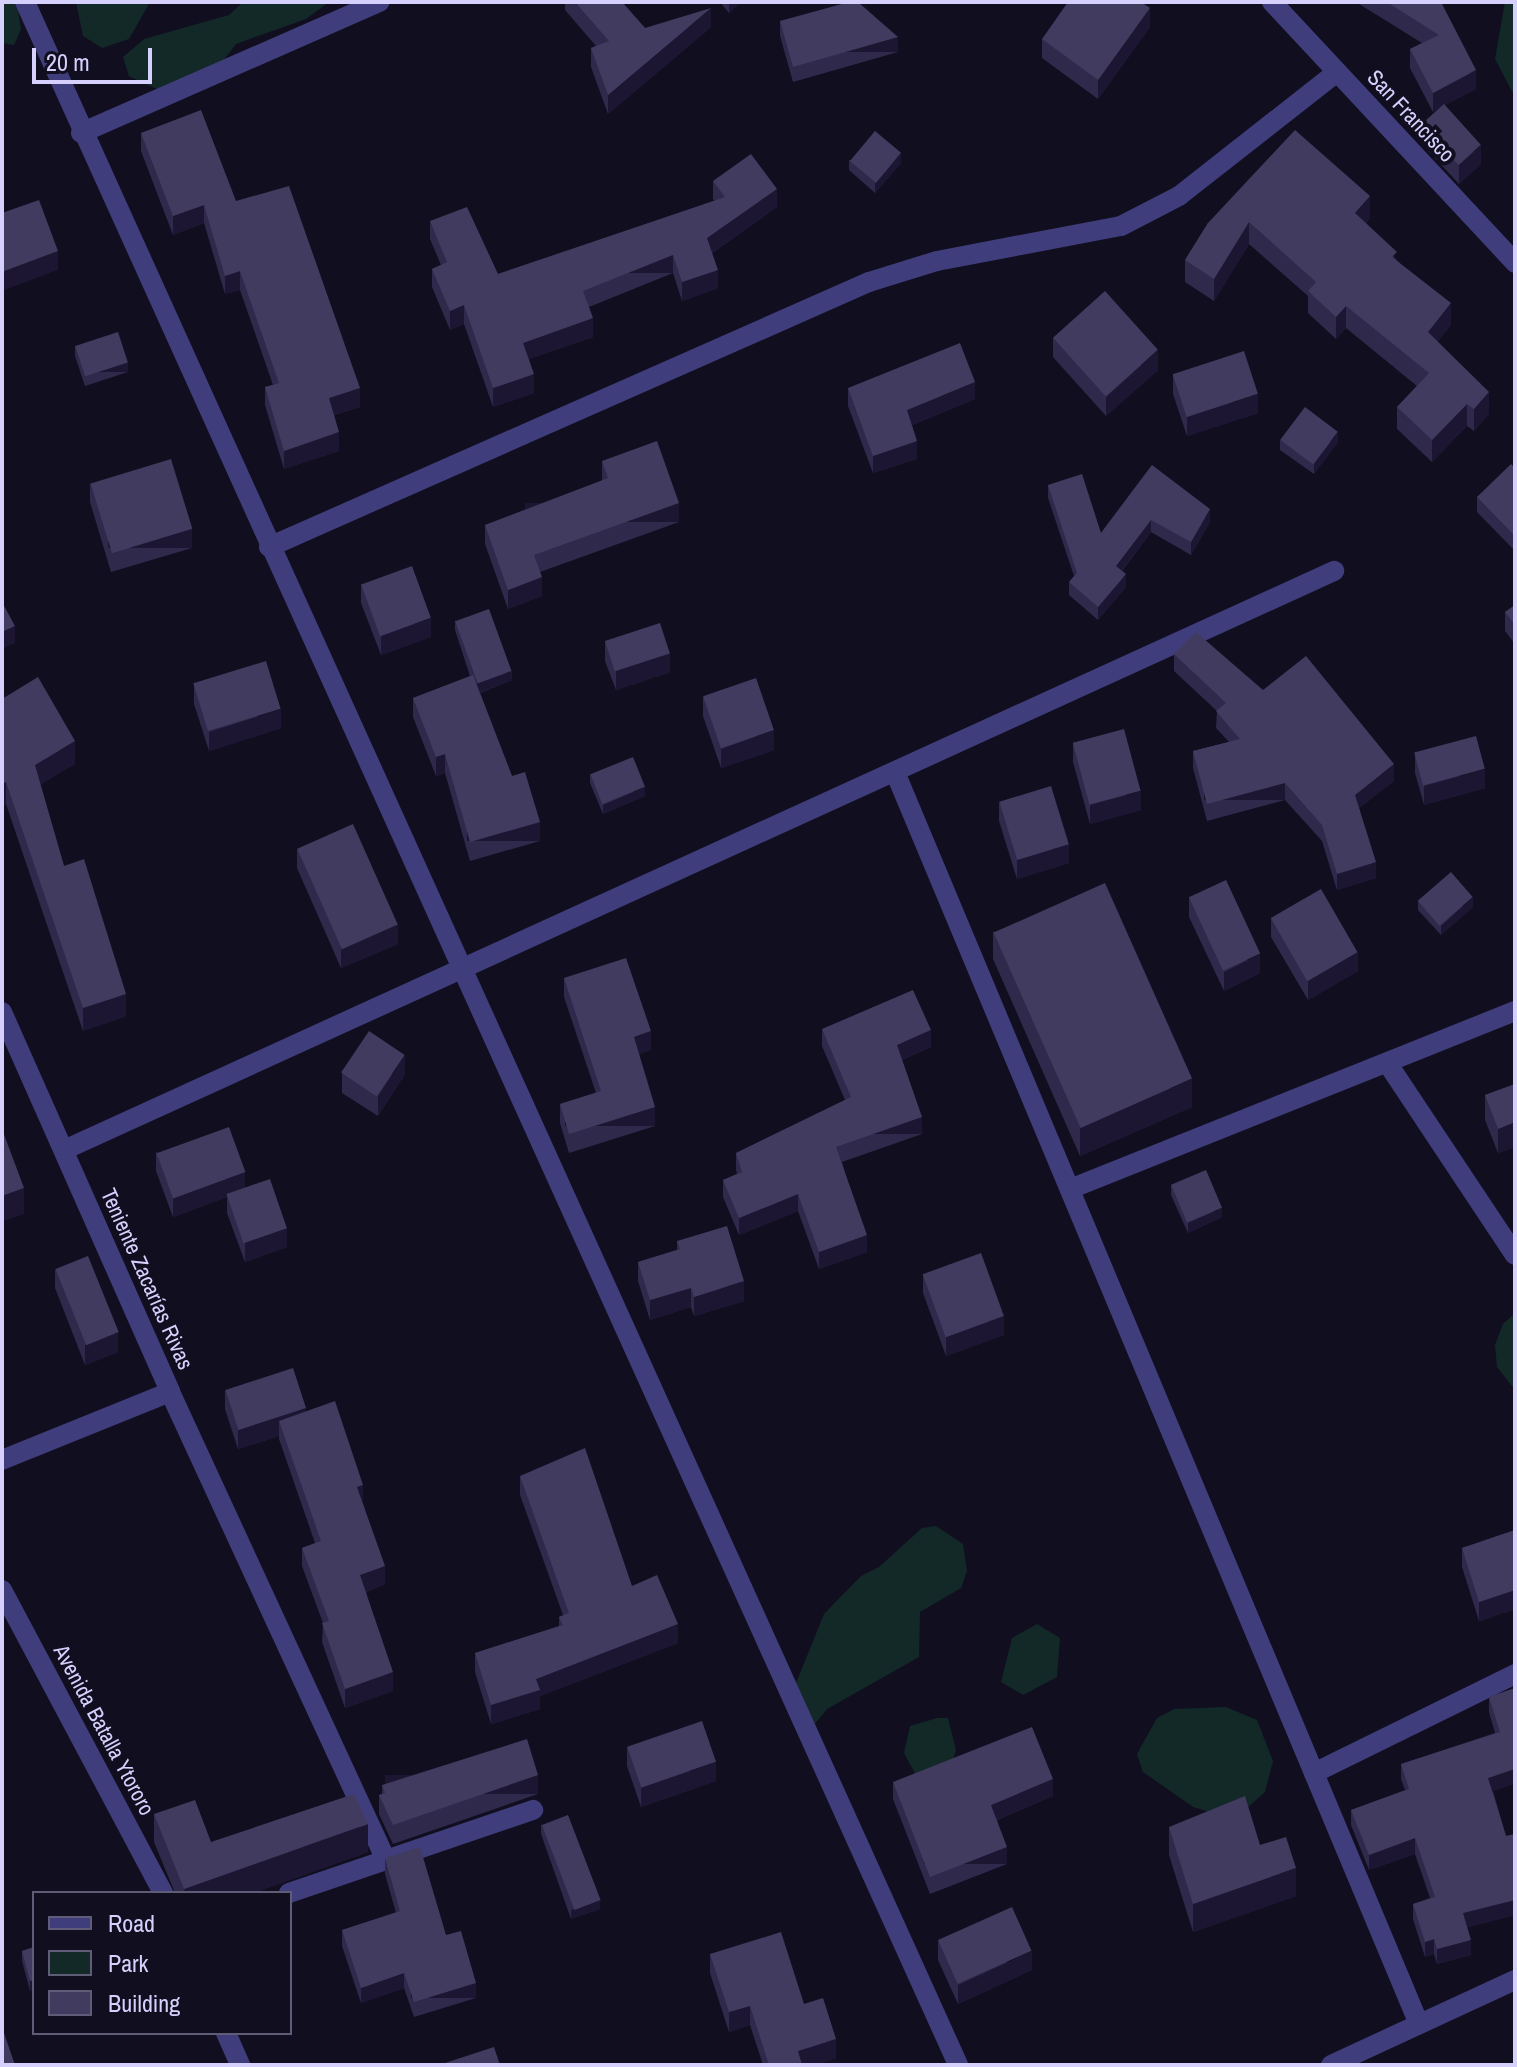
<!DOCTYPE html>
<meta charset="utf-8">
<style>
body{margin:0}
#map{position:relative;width:1517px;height:2067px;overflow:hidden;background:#110e20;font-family:"Archivo Narrow",sans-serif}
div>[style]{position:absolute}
.green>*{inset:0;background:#122928}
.minor>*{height:20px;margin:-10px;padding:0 10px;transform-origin:10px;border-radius:10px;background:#3f3d7b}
.tertiary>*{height:20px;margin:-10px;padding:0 10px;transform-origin:10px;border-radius:10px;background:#3f3d7b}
.wall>*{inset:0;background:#2f294c}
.shaded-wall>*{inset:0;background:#1c1633;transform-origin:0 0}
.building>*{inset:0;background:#413b5f;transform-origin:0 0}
span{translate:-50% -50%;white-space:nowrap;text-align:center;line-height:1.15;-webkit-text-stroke:8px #110e20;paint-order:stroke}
.street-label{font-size:22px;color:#d5d0fc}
.frame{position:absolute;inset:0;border:4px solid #d5d0fc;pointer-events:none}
.legend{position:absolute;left:32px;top:1891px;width:260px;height:144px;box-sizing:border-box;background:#110e20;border:2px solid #5f5c78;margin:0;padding:10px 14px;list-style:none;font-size:24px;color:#d5d0fc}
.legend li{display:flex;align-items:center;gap:16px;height:40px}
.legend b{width:40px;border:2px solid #5f5c78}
.scale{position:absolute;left:32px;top:48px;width:120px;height:36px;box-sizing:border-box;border:4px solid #d5d0fc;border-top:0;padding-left:10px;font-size:24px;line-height:28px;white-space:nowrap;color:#d5d0fc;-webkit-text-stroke:6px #110e20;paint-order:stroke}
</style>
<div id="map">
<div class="green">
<i style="clip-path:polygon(2px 2px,14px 2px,18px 11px,21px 29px,14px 45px,2px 43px)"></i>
<i style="clip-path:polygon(76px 2px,150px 2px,129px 39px,102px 48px,83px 36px)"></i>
<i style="clip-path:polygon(243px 2px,329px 2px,306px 19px,236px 44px,216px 70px,161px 91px,129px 76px,123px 57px,144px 39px,229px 15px)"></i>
<i style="clip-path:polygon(1505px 2px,1515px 2px,1515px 97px,1495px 59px)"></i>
<i style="clip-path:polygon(1515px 1313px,1515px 1390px,1497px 1367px,1495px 1345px,1503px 1324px)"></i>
<i style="clip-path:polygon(936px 1526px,963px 1544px,967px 1571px,961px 1588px,920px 1612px,919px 1657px,827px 1709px,810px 1730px,792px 1693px,824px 1614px,861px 1576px,879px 1567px,922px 1528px)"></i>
<i style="clip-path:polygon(1037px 1624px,1060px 1638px,1057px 1677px,1023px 1695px,1001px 1682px,1012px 1638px)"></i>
<i style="clip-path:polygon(1226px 1707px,1257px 1720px,1273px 1761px,1265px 1792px,1248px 1807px,1216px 1814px,1193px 1807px,1143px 1772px,1137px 1754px,1157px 1718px,1174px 1709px)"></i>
<i style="clip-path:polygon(937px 1718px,948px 1718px,956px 1750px,952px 1763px,918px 1779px,904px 1753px,910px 1726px)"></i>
</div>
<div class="minor">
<i style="left:25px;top:2px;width:2264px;rotate:65.66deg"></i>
<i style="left:1272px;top:2px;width:357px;rotate:47deg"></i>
<i style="left:81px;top:133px;width:326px;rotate:-23.7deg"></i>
<i style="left:269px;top:547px;width:656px;rotate:-23.83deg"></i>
<i style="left:869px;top:282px;width:71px;rotate:-17.2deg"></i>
<i style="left:937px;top:261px;width:187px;rotate:-10.8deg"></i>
<i style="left:1121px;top:226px;width:65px;rotate:-27.3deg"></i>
<i style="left:1179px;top:196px;width:201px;rotate:-38.1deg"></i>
<i style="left:895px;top:772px;width:1357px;rotate:67.29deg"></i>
<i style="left:2px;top:1012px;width:415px;rotate:66.1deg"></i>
<i style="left:170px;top:1392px;width:181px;rotate:158deg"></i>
<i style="left:1388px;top:1064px;width:229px;rotate:56.4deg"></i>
<i style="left:64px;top:1150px;width:1396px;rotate:-24.51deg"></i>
<i style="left:1070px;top:1189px;width:479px;rotate:-21.8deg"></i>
<i style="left:170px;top:1392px;width:513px;rotate:65.23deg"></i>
<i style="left:1314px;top:1773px;width:224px;rotate:-26.2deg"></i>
<i style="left:289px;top:1893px;width:258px;rotate:-18.8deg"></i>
<i style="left:1331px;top:2065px;width:203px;rotate:-24.8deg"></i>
</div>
<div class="tertiary">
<i style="left:2px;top:1590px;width:343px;rotate:62deg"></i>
<i style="left:226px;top:2033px;width:35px;rotate:66deg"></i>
</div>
<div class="wall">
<i style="clip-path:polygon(565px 2px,622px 2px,645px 28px,711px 27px,608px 114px,591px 67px,591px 48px,596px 46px,565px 10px)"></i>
<i style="clip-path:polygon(720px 2px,741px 2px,729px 13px)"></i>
<i style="clip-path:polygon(1356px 2px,1441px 2px,1476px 89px,1445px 105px,1481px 164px,1459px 184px,1422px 144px,1422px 125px,1441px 107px,1433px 112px,1410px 68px,1410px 49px,1422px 43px)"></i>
<i style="clip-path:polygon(780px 21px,898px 52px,793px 82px,780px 36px)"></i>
<i style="clip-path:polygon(1150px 27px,1098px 99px,1042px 58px,1042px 39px)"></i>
<i style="clip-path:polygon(141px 133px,236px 201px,360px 407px,334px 415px,339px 451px,284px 469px,265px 405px,265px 387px,273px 385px,240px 290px,225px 294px,204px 223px,173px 235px,141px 151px)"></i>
<i style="clip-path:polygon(849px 160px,901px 163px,875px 193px,849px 170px)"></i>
<i style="clip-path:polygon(713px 181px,777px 207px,712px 253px,718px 288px,682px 301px,673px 273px,589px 307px,593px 337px,529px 359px,534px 393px,493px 407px,464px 324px,450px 330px,432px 287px,432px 269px,441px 265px,430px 239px,430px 221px,498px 274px,715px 201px,713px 199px)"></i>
<i style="clip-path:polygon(1370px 218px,1366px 223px,1451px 325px,1437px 342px,1489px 414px,1474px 431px,1467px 426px,1432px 462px,1397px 429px,1397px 407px,1417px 386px,1346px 328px,1336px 339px,1308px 313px,1308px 296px,1249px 244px,1214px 301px,1185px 282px,1185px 260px,1208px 223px)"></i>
<i style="clip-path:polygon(1053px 338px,1158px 370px,1106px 416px,1053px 357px)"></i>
<i style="clip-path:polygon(75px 346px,128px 372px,85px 386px,75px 356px)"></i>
<i style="clip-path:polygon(1173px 375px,1258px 413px,1187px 436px,1173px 394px)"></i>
<i style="clip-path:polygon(848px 388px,975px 399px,912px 425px,917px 459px,873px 473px,848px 406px)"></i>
<i style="clip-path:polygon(1280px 440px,1338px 442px,1314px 474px,1280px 450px)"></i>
<i style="clip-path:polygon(602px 461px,679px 522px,540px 572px,542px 596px,508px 609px,485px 544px,485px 525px,602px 481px)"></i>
<i style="clip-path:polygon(1152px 465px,1210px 522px,1191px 555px,1151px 532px,1122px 571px,1126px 587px,1098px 620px,1069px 595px,1069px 582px,1074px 576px,1048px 498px,1048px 485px,1101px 533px)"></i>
<i style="clip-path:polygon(1515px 468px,1515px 551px,1477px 512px,1477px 497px)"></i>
<i style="clip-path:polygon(90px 483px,192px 548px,111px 572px,90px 502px)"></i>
<i style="clip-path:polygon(361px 584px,431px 637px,381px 655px,361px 603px)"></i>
<i style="clip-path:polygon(1515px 605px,1515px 644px,1505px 631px,1505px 612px)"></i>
<i style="clip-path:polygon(455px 620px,512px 680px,480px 693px,512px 776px,540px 841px,470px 861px,445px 773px,436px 776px,413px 717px,413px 698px,470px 676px,455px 630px)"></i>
<i style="clip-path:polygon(605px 642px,670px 672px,616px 690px,605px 661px)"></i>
<i style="clip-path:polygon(1174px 654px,1263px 690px,1394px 781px,1359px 808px,1376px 878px,1337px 890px,1322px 841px,1285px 800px,1207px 821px,1193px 768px,1193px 751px,1229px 742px,1216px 728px,1217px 711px,1174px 671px)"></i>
<i style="clip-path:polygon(194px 685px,281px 728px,209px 751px,194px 704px)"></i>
<i style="clip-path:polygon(703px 697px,774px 750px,721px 768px,703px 716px)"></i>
<i style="clip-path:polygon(2px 699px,75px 764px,40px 784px,64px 866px,126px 1016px,83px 1031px,6px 804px,2px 807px)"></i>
<i style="clip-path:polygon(1073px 743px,1141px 810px,1090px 824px,1073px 762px)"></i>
<i style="clip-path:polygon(1415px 754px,1485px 788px,1424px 805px,1415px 773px)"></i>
<i style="clip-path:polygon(590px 774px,645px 796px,603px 814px,590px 783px)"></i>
<i style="clip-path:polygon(999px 802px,1069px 863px,1017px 879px,999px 821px)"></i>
<i style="clip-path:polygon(297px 849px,398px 944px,341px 968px,297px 868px)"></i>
<i style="clip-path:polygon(1189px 898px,1260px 973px,1224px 991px,1189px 917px)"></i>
<i style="clip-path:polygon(1418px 901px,1473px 907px,1441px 935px,1418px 910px)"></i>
<i style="clip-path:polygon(1271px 918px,1358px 971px,1308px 1000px,1271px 937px)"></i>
<i style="clip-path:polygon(993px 931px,1192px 1107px,1080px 1156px,993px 959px)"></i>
<i style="clip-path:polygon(564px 978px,651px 1050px,639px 1054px,655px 1126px,569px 1153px,560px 1123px,560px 1104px,596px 1093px,564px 997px)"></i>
<i style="clip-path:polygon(822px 1029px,931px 1047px,902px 1060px,922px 1134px,842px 1162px,867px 1252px,819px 1269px,798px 1211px,739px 1235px,723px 1197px,723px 1180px,737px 1174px,736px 1170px,736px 1153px,845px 1100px,822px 1046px)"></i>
<i style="clip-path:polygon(342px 1073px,405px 1074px,378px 1116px,342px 1093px)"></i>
<i style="clip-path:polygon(1515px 1084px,1515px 1147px,1498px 1153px,1485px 1120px,1485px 1095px)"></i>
<i style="clip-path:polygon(156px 1152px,245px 1187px,287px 1247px,245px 1262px,227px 1213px,227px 1197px,173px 1217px,156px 1171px)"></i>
<i style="clip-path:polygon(1171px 1185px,1222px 1217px,1188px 1233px,1171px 1195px)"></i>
<i style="clip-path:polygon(677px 1241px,744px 1301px,694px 1316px,691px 1307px,650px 1320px,638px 1281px,638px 1262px,677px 1250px)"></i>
<i style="clip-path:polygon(55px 1269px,118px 1352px,85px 1365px,55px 1288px)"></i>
<i style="clip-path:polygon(923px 1274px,1004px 1335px,946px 1356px,923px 1293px)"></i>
<i style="clip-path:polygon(225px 1390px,306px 1411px,363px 1504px,385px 1584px,366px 1592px,393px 1691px,345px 1708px,322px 1642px,323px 1623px,302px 1566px,302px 1548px,315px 1543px,279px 1439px,279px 1436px,238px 1449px,225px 1409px)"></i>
<i style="clip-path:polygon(520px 1476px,632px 1586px,678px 1643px,540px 1696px,540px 1709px,491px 1724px,475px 1672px,475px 1653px,559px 1626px,559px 1617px,563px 1615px,520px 1495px)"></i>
<i style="clip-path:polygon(1515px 1530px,1515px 1609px,1479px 1621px,1462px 1567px,1462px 1548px)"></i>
<i style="clip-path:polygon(1515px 1688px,1493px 1791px,1506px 1836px,1515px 1834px,1515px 1915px,1467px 1927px,1471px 1955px,1437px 1964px,1434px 1954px,1425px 1957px,1413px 1919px,1413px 1904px,1430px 1898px,1415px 1854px,1369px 1870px,1351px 1825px,1351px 1810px,1405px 1790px,1401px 1779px,1401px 1764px,1495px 1733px,1489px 1712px,1489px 1697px)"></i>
<i style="clip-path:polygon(627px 1747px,716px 1781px,641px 1807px,627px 1766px)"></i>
<i style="clip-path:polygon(893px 1782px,1053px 1796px,997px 1820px,1007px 1864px,930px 1894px,893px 1799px)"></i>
<i style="clip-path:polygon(382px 1785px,538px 1794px,393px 1844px,379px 1814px,379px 1795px,382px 1794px)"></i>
<i style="clip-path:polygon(154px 1814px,211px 1842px,368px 1852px,253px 1893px,175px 1893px,154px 1842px)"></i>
<i style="clip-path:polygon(541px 1824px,600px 1909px,571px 1919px,541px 1834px)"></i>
<i style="clip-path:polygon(1169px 1827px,1260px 1845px,1296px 1896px,1193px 1932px,1169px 1855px)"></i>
<i style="clip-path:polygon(385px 1858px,446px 1935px,476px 1998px,414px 2017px,404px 1988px,361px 2003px,342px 1946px,342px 1930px,396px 1913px,385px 1874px)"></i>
<i style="clip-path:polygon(938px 1941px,1032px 1970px,958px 2004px,938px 1960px)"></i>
<i style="clip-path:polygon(34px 1947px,34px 1989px,30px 1991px,22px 1961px,22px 1951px)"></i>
<i style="clip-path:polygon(710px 1954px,804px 2004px,836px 2058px,815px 2065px,763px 2065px,750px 2025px,729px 2032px,710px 1973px)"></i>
</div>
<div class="shaded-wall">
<i style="clip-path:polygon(729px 2px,741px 2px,729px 13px)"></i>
<i style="clip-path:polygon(711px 8px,711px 27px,608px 114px,608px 95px)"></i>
<i style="clip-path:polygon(1150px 8px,1150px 27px,1098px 99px,1098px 80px)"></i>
<i style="left:898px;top:37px;width:15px;height:109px;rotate:90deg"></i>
<i style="clip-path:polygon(1476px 70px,1476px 89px,1433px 112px,1433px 93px)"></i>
<i style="clip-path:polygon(1481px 145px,1481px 164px,1459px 184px,1459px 165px)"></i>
<i style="clip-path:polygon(901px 153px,901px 163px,875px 193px,875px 184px)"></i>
<i style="clip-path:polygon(777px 189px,777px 207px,707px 256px,707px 238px)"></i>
<i style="clip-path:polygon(1370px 196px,1370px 218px,1355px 235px,1355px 213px)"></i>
<i style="clip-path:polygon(204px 205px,204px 223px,173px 235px,173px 216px)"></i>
<i style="clip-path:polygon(1249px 222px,1249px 244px,1214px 301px,1214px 279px)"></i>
<i style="clip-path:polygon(58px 251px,58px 270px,2px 291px,2px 272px)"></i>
<i style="left:673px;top:255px;width:18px;height:97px;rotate:90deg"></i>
<i style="clip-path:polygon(718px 270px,718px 288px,682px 301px,682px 282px)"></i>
<i style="clip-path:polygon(240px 271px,240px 290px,225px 294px,225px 276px)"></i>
<i style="clip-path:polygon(1451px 303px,1451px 325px,1428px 354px,1428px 332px)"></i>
<i style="clip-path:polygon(464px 305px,464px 324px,450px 330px,450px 311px)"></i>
<i style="clip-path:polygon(1346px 306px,1346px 328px,1336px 339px,1336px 317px)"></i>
<i style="clip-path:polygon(593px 318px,593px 337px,523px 361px,523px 343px)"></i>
<i style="clip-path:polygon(1158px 350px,1158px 370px,1106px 416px,1106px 397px)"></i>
<i style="left:128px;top:362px;width:10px;height:45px;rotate:90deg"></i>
<i style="clip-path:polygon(534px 374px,534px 393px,493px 407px,493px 388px)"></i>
<i style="clip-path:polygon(975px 382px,975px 399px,907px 427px,907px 410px)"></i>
<i style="clip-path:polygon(360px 388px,360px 407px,329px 416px,329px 398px)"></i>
<i style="clip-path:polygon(1489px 392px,1489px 414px,1474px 431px,1474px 409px)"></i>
<i style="clip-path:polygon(1258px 394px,1258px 413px,1187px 436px,1187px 417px)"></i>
<i style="clip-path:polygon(1467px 404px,1467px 426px,1432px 462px,1432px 440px)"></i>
<i style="clip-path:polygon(339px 432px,339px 451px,284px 469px,284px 451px)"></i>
<i style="clip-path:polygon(1338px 432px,1338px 442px,1314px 474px,1314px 464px)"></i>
<i style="clip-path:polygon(917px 441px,917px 459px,873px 473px,873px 456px)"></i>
<i style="left:679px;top:503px;width:19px;height:154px;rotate:90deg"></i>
<i style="clip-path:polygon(1210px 509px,1210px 522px,1191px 555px,1191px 542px)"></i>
<i style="clip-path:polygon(1151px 520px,1151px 532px,1116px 578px,1116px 566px)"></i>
<i style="left:192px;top:529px;width:19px;height:84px;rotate:90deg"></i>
<i style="clip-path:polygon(1126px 574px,1126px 587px,1098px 620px,1098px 607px)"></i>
<i style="clip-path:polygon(542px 577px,542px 596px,508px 609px,508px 590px)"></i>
<i style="clip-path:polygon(431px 618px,431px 637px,381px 655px,381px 636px)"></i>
<i style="clip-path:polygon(15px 626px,15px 643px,2px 649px,2px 632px)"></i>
<i style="clip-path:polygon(670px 653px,670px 672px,616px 690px,616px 671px)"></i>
<i style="clip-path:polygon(512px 671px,512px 680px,476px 694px,476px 684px)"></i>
<i style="clip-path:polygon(281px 709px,281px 728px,209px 751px,209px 732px)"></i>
<i style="clip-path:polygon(774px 730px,774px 750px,721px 768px,721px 749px)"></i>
<i style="clip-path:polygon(75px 741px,75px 764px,35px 788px,35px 765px)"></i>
<i style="clip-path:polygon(445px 754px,445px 773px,436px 776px,436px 757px)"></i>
<i style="clip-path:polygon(1394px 764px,1394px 781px,1355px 811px,1355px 795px)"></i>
<i style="clip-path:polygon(1485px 769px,1485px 788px,1424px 805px,1424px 786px)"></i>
<i style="clip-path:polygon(6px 782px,6px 804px,2px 807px,2px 784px)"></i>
<i style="left:1285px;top:783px;width:17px;height:81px;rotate:90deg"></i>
<i style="clip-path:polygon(645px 787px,645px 796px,603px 814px,603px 805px)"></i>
<i style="clip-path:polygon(1141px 791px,1141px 810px,1090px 824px,1090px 805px)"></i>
<i style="left:540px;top:822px;width:19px;height:73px;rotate:90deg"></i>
<i style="clip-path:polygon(1069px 844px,1069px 863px,1017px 879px,1017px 860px)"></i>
<i style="clip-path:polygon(1376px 862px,1376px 878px,1337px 890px,1337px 874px)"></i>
<i style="clip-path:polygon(1473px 897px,1473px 907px,1441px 935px,1441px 926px)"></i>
<i style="clip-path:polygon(398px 924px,398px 944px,341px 968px,341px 949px)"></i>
<i style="clip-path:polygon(1358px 952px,1358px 971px,1308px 1000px,1308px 980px)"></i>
<i style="clip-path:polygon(1260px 954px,1260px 973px,1224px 991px,1224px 972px)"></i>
<i style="clip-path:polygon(126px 994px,126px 1016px,83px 1031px,83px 1008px)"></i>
<i style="clip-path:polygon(931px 1030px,931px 1047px,897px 1062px,897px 1045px)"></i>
<i style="clip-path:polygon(651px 1031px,651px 1050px,634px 1056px,634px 1037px)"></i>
<i style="clip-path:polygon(405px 1055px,405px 1074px,378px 1116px,378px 1096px)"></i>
<i style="clip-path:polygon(1192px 1079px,1192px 1107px,1080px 1156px,1080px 1128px)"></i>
<i style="left:655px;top:1107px;width:19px;height:90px;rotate:90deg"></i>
<i style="left:922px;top:1117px;width:17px;height:91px;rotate:90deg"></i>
<i style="clip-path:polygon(1515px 1122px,1515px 1147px,1498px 1153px,1498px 1129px)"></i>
<i style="clip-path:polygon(245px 1172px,245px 1191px,227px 1194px,227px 1197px,173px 1217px,173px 1198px)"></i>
<i style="clip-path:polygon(24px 1188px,24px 1214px,2px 1222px,2px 1196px)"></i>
<i style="clip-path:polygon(798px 1194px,798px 1211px,739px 1235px,739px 1218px)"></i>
<i style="clip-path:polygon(1222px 1208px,1222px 1217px,1188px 1233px,1188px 1223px)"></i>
<i style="clip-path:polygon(287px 1228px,287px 1247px,245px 1262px,245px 1243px)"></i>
<i style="clip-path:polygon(867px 1235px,867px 1252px,819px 1269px,819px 1252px)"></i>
<i style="clip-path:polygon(744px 1281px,744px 1301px,694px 1316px,694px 1297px)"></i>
<i style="clip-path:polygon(691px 1288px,691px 1307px,650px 1320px,650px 1300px)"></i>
<i style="clip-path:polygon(1004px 1316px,1004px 1335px,946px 1356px,946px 1337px)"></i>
<i style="clip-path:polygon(118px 1332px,118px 1352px,85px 1365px,85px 1345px)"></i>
<i style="clip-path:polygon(306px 1408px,306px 1427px,279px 1421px,279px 1436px,238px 1449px,238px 1430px)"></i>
<i style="clip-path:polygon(363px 1485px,363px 1504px,357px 1487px)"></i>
<i style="clip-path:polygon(385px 1566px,385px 1584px,360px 1594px,360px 1575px)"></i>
<i style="clip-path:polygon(1515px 1590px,1515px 1609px,1479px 1621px,1479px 1602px)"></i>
<i style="clip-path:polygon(678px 1624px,678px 1643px,540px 1696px,540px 1709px,491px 1724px,491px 1705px,536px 1679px)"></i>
<i style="clip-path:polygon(393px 1672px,393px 1691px,345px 1708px,345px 1689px)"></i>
<i style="clip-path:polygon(716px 1762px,716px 1781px,641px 1807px,641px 1788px)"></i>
<i style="clip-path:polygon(1515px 1769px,1515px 1784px,1488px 1793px,1488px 1778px)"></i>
<i style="left:538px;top:1775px;width:19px;height:153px;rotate:90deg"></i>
<i style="clip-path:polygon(1053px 1779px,1053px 1796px,991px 1822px,991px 1805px)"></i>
<i style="clip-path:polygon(368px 1824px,368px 1852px,253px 1893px,184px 1893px,184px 1889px)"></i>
<i style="clip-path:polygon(1415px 1838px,1415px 1854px,1369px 1870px,1369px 1855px)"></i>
<i style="left:1007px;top:1847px;width:17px;height:83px;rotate:90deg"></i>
<i style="clip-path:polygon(1296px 1868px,1296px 1896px,1193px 1932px,1193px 1904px)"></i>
<i style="clip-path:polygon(600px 1900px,600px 1909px,571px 1919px,571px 1910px)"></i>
<i style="clip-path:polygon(1515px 1900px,1515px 1915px,1463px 1929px,1463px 1913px)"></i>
<i style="clip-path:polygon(1434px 1939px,1434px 1954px,1425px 1957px,1425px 1942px)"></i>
<i style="clip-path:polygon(1471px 1940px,1471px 1955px,1437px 1964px,1437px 1949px)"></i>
<i style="clip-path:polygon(1032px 1951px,1032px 1970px,958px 2004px,958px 1985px)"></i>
<i style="clip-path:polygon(404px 1973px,404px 1988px,361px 2003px,361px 1988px)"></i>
<i style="clip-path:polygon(34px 1980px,34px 1989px,30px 1991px,30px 1981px)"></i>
<i style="left:476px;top:1983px;width:15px;height:65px;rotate:90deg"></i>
<i style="clip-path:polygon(750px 2006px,750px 2025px,729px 2032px,729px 2012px)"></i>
<i style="clip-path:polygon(836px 2039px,836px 2058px,815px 2065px,798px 2065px,798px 2051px)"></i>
</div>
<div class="building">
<i style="clip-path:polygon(575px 2px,622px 2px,645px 28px,711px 8px,608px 95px,591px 48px,609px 41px)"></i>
<i style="clip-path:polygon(849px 2px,858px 2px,898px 37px,793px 67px,780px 21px)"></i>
<i style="clip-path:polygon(1068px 2px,1141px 2px,1150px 8px,1098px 80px,1042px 39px)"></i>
<i style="clip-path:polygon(1387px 2px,1441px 2px,1476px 70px,1433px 93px,1410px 49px,1439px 35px)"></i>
<i style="left:1444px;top:104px;width:55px;height:30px;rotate:48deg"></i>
<i style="clip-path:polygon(201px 110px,236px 201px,289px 186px,360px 388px,329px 398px,339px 432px,284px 451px,265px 387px,279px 383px,240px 271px,225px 276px,204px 205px,173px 216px,141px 133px)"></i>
<i style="clip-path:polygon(1295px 130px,1370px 196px,1355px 213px,1397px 252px,1392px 257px,1451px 303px,1428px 332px,1489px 392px,1474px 409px,1467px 404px,1432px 440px,1397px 407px,1429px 373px,1346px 306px,1336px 317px,1308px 291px,1316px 282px,1249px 222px,1214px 279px,1185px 260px,1208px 223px)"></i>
<i style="left:875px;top:131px;width:34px;height:39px;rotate:40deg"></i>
<i style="clip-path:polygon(751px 154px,777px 189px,707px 238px,718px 270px,682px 282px,673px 255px,583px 291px,593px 318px,523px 343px,534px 374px,493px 388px,464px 305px,450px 311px,432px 269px,447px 262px,430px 221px,467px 207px,498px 274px,725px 197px,713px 181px)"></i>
<i style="clip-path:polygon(39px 200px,58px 251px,2px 272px,2px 213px)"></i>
<i style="left:1105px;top:291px;width:79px;height:70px;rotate:48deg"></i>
<i style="left:118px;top:332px;width:32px;height:45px;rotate:72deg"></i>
<i style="clip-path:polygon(960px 343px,975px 382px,907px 410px,917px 441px,873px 456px,848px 388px)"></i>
<i style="left:1244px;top:351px;width:45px;height:75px;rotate:72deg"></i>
<i style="left:1305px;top:407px;width:41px;height:41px;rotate:37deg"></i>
<i style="clip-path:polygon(657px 441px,679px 503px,534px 555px,542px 577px,508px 590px,485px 525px,608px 478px,602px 461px)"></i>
<i style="left:171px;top:459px;width:73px;height:84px;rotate:73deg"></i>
<i style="clip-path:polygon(1511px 464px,1515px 468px,1515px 536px,1477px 497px)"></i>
<i style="clip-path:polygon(1152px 465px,1210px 509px,1191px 542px,1151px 520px,1116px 566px,1126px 574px,1098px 607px,1069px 582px,1077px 573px,1048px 485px,1082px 474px,1101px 533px)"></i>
<i style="left:412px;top:566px;width:55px;height:54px;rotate:70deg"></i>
<i style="clip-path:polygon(2px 602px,15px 626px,2px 632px)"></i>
<i style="clip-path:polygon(1515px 605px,1515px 625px,1505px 612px)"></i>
<i style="left:489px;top:609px;width:66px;height:36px;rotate:70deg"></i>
<i style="left:660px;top:623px;width:32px;height:58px;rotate:72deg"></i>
<i style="clip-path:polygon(1196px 632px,1263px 690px,1306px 656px,1394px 764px,1355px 795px,1376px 862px,1337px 874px,1322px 825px,1285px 783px,1207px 804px,1193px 751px,1240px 739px,1216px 711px,1226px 703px,1174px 654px)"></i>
<i style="left:266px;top:661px;width:50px;height:76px;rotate:73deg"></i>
<i style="clip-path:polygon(473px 675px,512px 776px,525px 772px,540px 822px,470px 842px,445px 754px,436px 757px,413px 698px)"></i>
<i style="clip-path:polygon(38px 677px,75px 741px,35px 765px,64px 866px,84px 859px,126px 994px,83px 1008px,6px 782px,2px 784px,2px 699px)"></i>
<i style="left:756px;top:678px;width:55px;height:56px;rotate:71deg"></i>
<i style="left:1124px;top:729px;width:64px;height:53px;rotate:75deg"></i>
<i style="left:1476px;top:736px;width:34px;height:64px;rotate:75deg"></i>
<i style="left:633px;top:757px;width:32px;height:46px;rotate:68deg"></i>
<i style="left:1051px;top:786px;width:61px;height:54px;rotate:73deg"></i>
<i style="left:353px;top:824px;width:110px;height:61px;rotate:66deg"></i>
<i style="left:1451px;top:872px;width:33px;height:44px;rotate:49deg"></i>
<i style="left:1226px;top:880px;width:81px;height:41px;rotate:65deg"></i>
<i style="left:1105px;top:883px;width:214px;height:122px;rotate:66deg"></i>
<i style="left:1321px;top:889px;width:73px;height:58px;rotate:60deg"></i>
<i style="clip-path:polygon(626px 958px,651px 1031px,634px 1037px,655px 1107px,569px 1134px,560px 1104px,601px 1091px,564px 978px)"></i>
<i style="clip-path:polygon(913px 990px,931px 1030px,897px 1045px,922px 1117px,836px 1147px,867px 1235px,819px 1252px,798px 1194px,739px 1218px,723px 1180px,742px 1172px,736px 1153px,851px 1097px,822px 1029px)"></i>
<i style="left:369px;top:1031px;width:43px;height:50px;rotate:34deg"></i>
<i style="clip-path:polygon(1515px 1084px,1515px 1122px,1498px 1129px,1485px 1095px)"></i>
<i style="left:229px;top:1127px;width:48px;height:77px;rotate:70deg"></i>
<i style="clip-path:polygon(2px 1129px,24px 1188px,2px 1196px)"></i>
<i style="left:1206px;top:1170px;width:41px;height:38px;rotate:67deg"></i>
<i style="left:270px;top:1179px;width:52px;height:46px;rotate:71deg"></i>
<i style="clip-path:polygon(727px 1226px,744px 1281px,694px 1297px,691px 1288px,650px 1300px,638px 1262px,680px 1249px,677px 1241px)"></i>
<i style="left:981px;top:1253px;width:67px;height:62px;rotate:70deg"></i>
<i style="left:88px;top:1256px;width:82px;height:35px;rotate:68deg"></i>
<i style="left:293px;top:1368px;width:42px;height:71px;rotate:72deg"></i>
<i style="clip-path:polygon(335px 1401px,363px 1485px,357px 1487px,385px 1566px,360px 1575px,393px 1672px,345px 1689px,322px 1623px,329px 1621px,302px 1548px,321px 1541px,279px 1421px)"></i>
<i style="clip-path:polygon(585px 1448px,632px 1586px,657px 1575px,678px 1624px,536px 1679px,540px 1690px,491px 1705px,475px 1653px,563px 1625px,559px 1617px,569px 1613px,520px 1476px)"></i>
<i style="clip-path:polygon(1515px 1530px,1515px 1590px,1479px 1602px,1462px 1548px)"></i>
<i style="clip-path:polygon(1515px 1688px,1515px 1769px,1488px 1778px,1506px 1836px,1515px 1834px,1515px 1900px,1463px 1913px,1471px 1940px,1437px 1949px,1434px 1939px,1425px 1942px,1413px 1904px,1435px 1897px,1415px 1838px,1369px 1855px,1351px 1810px,1409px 1789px,1401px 1764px,1500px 1732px,1489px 1697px)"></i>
<i style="left:702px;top:1721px;width:43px;height:79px;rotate:71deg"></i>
<i style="clip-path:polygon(1032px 1727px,1053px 1779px,991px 1805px,1007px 1847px,930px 1877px,893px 1782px)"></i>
<i style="clip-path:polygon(527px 1739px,538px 1775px,393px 1825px,379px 1795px,385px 1793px,382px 1785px)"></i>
<i style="clip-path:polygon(354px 1794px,368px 1824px,184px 1889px,154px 1814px,195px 1800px,211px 1842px)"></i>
<i style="clip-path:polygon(1245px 1796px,1260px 1845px,1286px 1837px,1296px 1868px,1193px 1904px,1169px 1827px)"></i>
<i style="left:568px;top:1815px;width:91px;height:28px;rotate:69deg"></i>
<i style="clip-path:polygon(420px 1847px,446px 1935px,461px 1931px,476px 1983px,414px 2002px,404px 1973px,361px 1988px,342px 1930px,400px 1911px,385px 1858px)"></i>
<i style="left:1012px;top:1907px;width:48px;height:81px;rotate:66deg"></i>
<i style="clip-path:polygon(781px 1932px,804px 2004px,823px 1998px,836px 2039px,798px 2051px,802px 2065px,769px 2065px,750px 2006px,729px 2012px,710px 1954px)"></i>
<i style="clip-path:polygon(34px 1947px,34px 1980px,30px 1981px,22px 1951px)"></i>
<i style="clip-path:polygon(2px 2027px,15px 2065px,2px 2065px)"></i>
<i style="clip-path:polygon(494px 2047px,500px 2065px,442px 2065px,442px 2064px)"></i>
</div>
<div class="street-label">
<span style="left:1411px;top:116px;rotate:47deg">San Francisco</span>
<span style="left:147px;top:1279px;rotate:66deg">Teniente Zacarías Rivas</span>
<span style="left:104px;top:1730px;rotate:62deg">Avenida Batalla Ytororo</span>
</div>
<div class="frame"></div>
<ul class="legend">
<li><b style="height:10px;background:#3f3d7b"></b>Road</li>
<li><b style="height:22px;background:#122928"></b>Park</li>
<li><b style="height:22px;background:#413b5f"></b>Building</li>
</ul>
<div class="scale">20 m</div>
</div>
